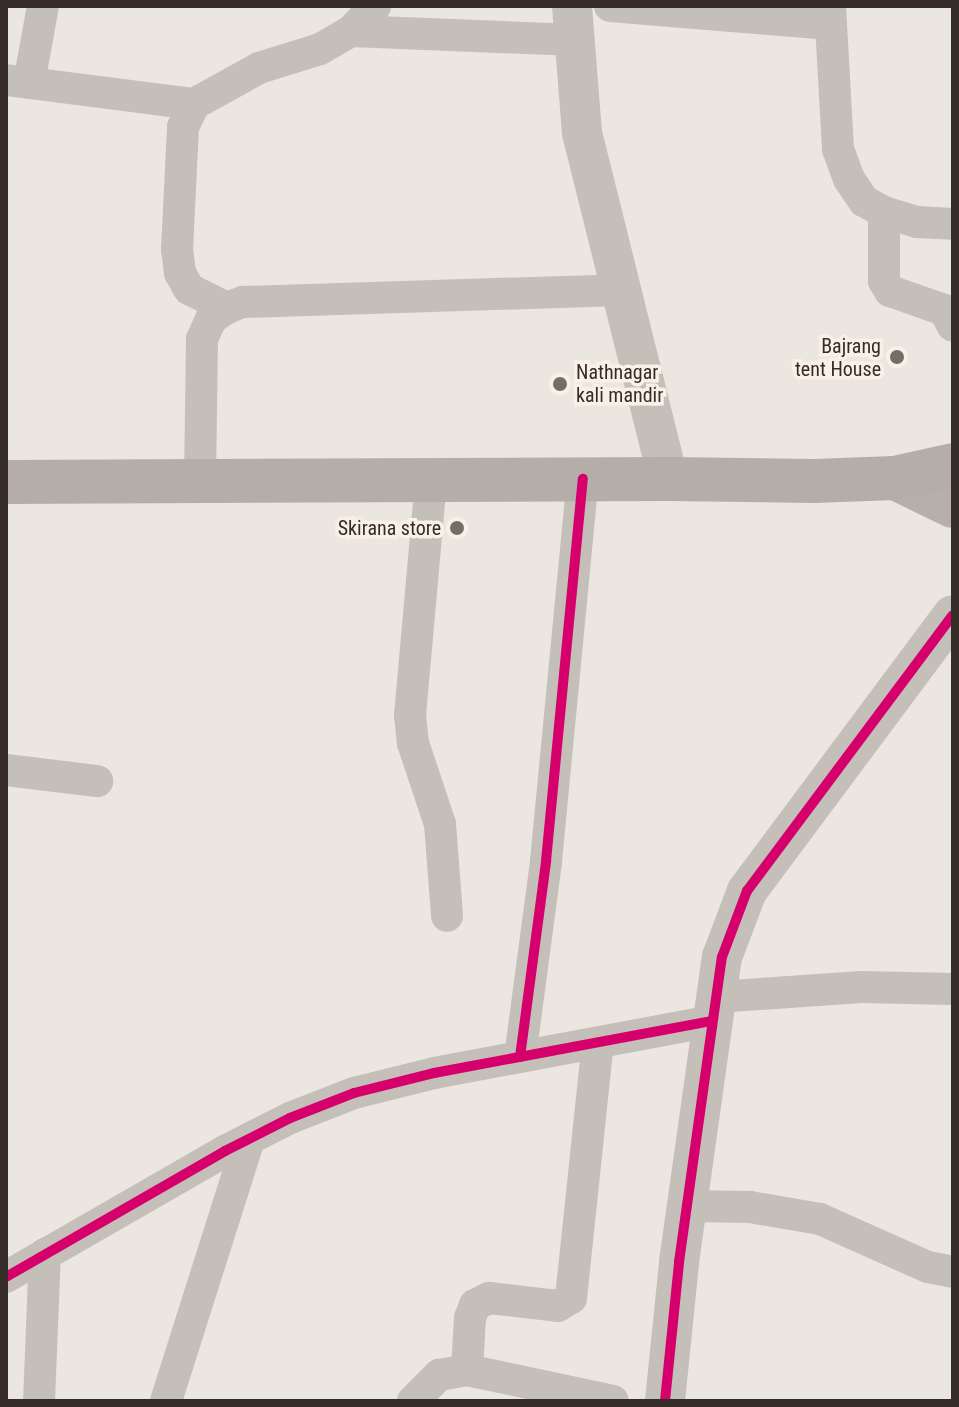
<!DOCTYPE html>
<style>
body{margin:0}
#map{position:relative;width:959px;height:1407px;overflow:hidden;background:#ece6e0;font-family:"Roboto Condensed",sans-serif}
div>[style]{position:absolute}
.minor>*{height:32px;margin:-16px;padding:0 16px;transform-origin:16px;border-radius:16px;background:#c5bfb9}
.tertiary>*{height:40px;margin:-20px;padding:0 20px;transform-origin:20px;border-radius:20px;background:#c5bfb9}
.secondary>*{height:44px;margin:-22px;padding:0 22px;transform-origin:22px;border-radius:22px;background:#b6afaa}
.primary>*{height:44px;margin:-22px;padding:0 22px;transform-origin:22px;border-radius:22px;background:#b4ada8}
.cycleway>*{height:10px;margin:-5px;padding:0 5px;transform-origin:5px;border-radius:5px;background:#d6006c}
.dots>*{width:22px;height:22px;translate:-50% -50%;box-sizing:border-box;border:4px solid #f9f1e7;border-radius:50%}
span{translate:-50% -50%;white-space:nowrap;text-align:center;line-height:1.15;-webkit-text-stroke:7px #f9f1e7;paint-order:stroke}
.poi-label{font-size:20px;color:#362c27}
.right{translate:-100% -50%;text-align:right}
.left{translate:0 -50%;text-align:left}
.frame{position:absolute;inset:0;border:8px solid #362c27;pointer-events:none}
</style>
<div id="map">
<div class="minor">
<i style="left:610px;top:6px;width:221px;rotate:4.7deg"></i>
<i style="left:830px;top:6px;width:143px;rotate:86.8deg"></i>
<i style="left:838px;top:149px;width:32px;rotate:70deg"></i>
<i style="left:849px;top:179px;width:27px;rotate:56deg"></i>
<i style="left:864px;top:201px;width:23px;rotate:29deg"></i>
<i style="left:884px;top:212px;width:34px;rotate:17deg"></i>
<i style="left:917px;top:222px;width:36px;rotate:3deg"></i>
<i style="left:351px;top:31px;width:223px;rotate:2.3deg"></i>
<i style="left:6px;top:80px;width:190px;rotate:7.3deg"></i>
<i style="left:29px;top:83px;width:78px;rotate:-79.7deg"></i>
<i style="left:884px;top:212px;width:69px;rotate:90deg"></i>
<i style="left:884px;top:281px;width:12px;rotate:59deg"></i>
<i style="left:890px;top:291px;width:57px;rotate:19.4deg"></i>
<i style="left:944px;top:310px;width:18px;rotate:61deg"></i>
<i style="left:227px;top:308px;width:42px;rotate:-153.4deg"></i>
<i style="left:189px;top:289px;width:18px;rotate:-119deg"></i>
<i style="left:180px;top:273px;width:23px;rotate:-97deg"></i>
<i style="left:177px;top:250px;width:123px;rotate:-87.2deg"></i>
<i style="left:183px;top:127px;width:25px;rotate:-64deg"></i>
<i style="left:194px;top:104px;width:74px;rotate:-29deg"></i>
<i style="left:259px;top:68px;width:64px;rotate:-17.3deg"></i>
<i style="left:320px;top:49px;width:36px;rotate:-30deg"></i>
<i style="left:351px;top:31px;width:35px;rotate:-46deg"></i>
<i style="left:431px;top:480px;width:236px;rotate:95.1deg"></i>
<i style="left:410px;top:715px;width:28px;rotate:84deg"></i>
<i style="left:413px;top:743px;width:85px;rotate:71.6deg"></i>
<i style="left:440px;top:824px;width:92px;rotate:85.6deg"></i>
<i style="left:200px;top:481px;width:142px;rotate:-89.2deg"></i>
<i style="left:202px;top:339px;width:22px;rotate:-66deg"></i>
<i style="left:211px;top:319px;width:19px;rotate:-35deg"></i>
<i style="left:227px;top:308px;width:17px;rotate:-21deg"></i>
<i style="left:243px;top:302px;width:378px;rotate:-1.8deg"></i>
<i style="left:6px;top:770px;width:92px;rotate:6.9deg"></i>
<i style="left:716px;top:997px;width:146px;rotate:-3.9deg"></i>
<i style="left:862px;top:987px;width:91px;rotate:1.3deg"></i>
<i style="left:520px;top:1057px;width:198px;rotate:-82.4deg"></i>
<i style="left:546px;top:861px;width:384px;rotate:-84.5deg"></i>
<i style="left:689px;top:1206px;width:61px;rotate:0.9deg"></i>
<i style="left:750px;top:1207px;width:71px;rotate:9.7deg"></i>
<i style="left:820px;top:1219px;width:118px;rotate:24deg"></i>
<i style="left:928px;top:1267px;width:25px;rotate:11deg"></i>
<i style="left:6px;top:1277px;width:253px;rotate:-29.9deg"></i>
<i style="left:225px;top:1151px;width:73px;rotate:-26.9deg"></i>
<i style="left:290px;top:1118px;width:69px;rotate:-21.3deg"></i>
<i style="left:354px;top:1093px;width:82px;rotate:-14deg"></i>
<i style="left:434px;top:1073px;width:283px;rotate:-10.6deg"></i>
<i style="left:467px;top:1370px;width:52px;rotate:-86.7deg"></i>
<i style="left:470px;top:1318px;width:14px;rotate:-69deg"></i>
<i style="left:475px;top:1305px;width:16px;rotate:-27deg"></i>
<i style="left:489px;top:1298px;width:69px;rotate:6.6deg"></i>
<i style="left:558px;top:1306px;width:15px;rotate:-32deg"></i>
<i style="left:571px;top:1298px;width:257px;rotate:-84deg"></i>
<i style="left:39px;top:1401px;width:147px;rotate:-87.7deg"></i>
<i style="left:166px;top:1401px;width:275px;rotate:-72.4deg"></i>
<i style="left:413px;top:1401px;width:37px;rotate:-45deg"></i>
<i style="left:439px;top:1375px;width:28px;rotate:-10deg"></i>
<i style="left:467px;top:1370px;width:149px;rotate:12deg"></i>
</div>
<div class="tertiary">
<i style="left:572px;top:6px;width:127px;rotate:85.5deg"></i>
<i style="left:582px;top:133px;width:357px;rotate:76deg"></i>
<i style="left:665px;top:1401px;width:140px;rotate:-84.2deg"></i>
<i style="left:679px;top:1262px;width:308px;rotate:-82deg"></i>
<i style="left:722px;top:957px;width:71px;rotate:-69.3deg"></i>
<i style="left:747px;top:891px;width:344px;rotate:-53.3deg"></i>
</div>
<div class="secondary">
<i style="left:895px;top:478px;width:64px;rotate:25.8deg"></i>
</div>
<div class="primary">
<i style="left:6px;top:482px;width:662px;rotate:-0.26deg"></i>
<i style="left:668px;top:479px;width:146px;rotate:0.8deg"></i>
<i style="left:814px;top:481px;width:81px;rotate:-2.1deg"></i>
<i style="left:895px;top:478px;width:59px;rotate:-12.6deg"></i>
</div>
<div class="cycleway">
<i style="left:520px;top:1057px;width:198px;rotate:-82.4deg"></i>
<i style="left:546px;top:861px;width:384px;rotate:-84.5deg"></i>
<i style="left:6px;top:1277px;width:253px;rotate:-29.9deg"></i>
<i style="left:225px;top:1151px;width:73px;rotate:-26.9deg"></i>
<i style="left:290px;top:1118px;width:69px;rotate:-21.3deg"></i>
<i style="left:354px;top:1093px;width:82px;rotate:-14deg"></i>
<i style="left:434px;top:1073px;width:283px;rotate:-10.6deg"></i>
<i style="left:665px;top:1401px;width:140px;rotate:-84.2deg"></i>
<i style="left:679px;top:1262px;width:308px;rotate:-82deg"></i>
<i style="left:722px;top:957px;width:71px;rotate:-69.3deg"></i>
<i style="left:747px;top:891px;width:344px;rotate:-53.3deg"></i>
</div>
<div class="dots">
<i style="left:897px;top:357px;background:#766d68"></i>
<i style="left:560px;top:384px;background:#766d68"></i>
<i style="left:457px;top:528px;background:#766d68"></i>
</div>
<div class="poi-label">
<span class="right" style="left:881px;top:358px">Bajrang<br>tent House</span>
<span class="left" style="left:576px;top:384px">Nathnagar<br>kali mandir</span>
<span class="right" style="left:441px;top:528px">Skirana store</span>
</div>
<div class="frame"></div>
</div>
